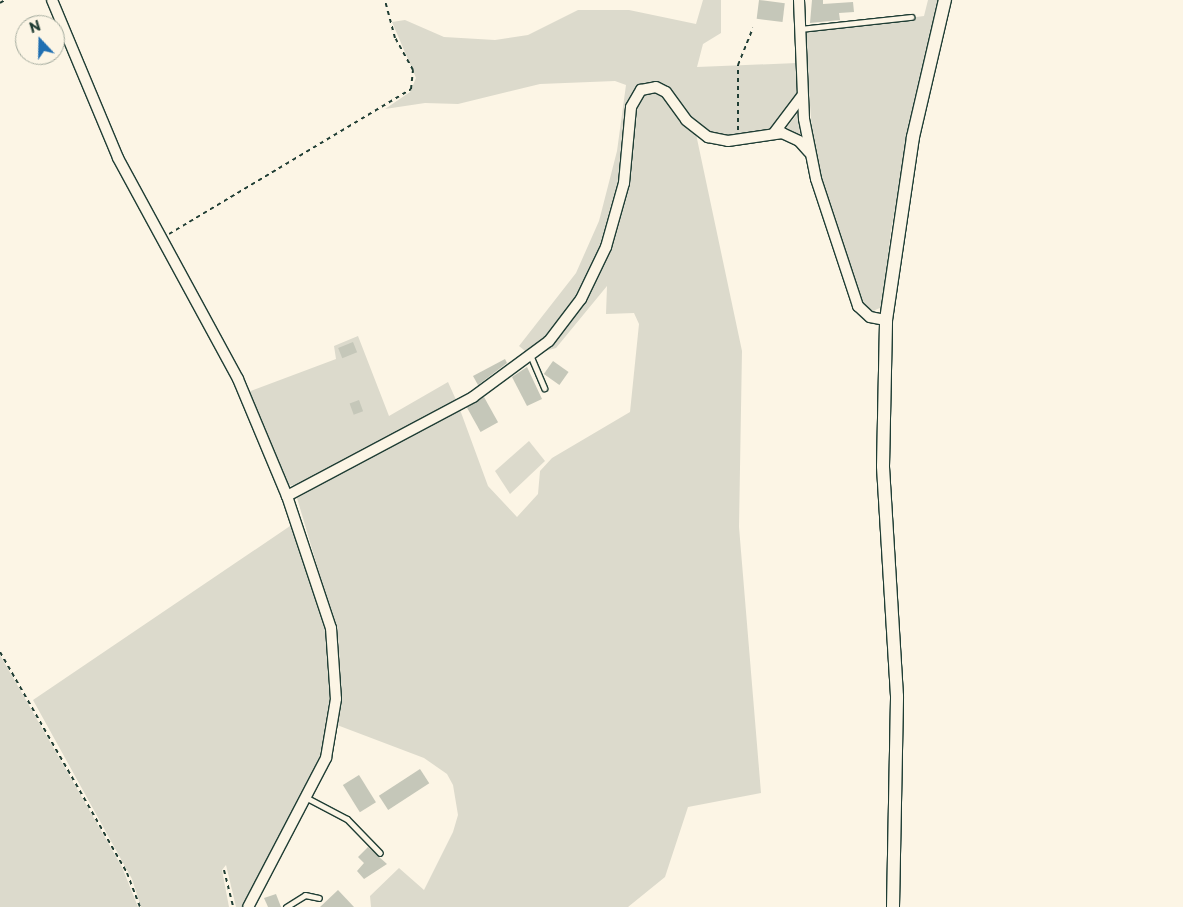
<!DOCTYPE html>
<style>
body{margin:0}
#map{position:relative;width:1183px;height:907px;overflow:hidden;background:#fcf5e5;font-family:"Playpen Sans",sans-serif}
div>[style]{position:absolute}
.green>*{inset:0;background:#dcdacc}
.building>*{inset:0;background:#c5c7b9;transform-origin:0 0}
.path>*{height:2px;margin-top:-1px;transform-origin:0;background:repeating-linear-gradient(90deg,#1f3d34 0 4px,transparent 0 8px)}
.roads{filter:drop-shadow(1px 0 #1f3d34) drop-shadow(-1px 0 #1f3d34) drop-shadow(0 1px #1f3d34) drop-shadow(0 -1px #1f3d34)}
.service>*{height:5px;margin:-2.5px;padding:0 2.5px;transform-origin:2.5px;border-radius:2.5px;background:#fcf5e5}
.minor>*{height:10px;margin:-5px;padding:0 5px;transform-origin:5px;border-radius:5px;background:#fcf5e5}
.tertiary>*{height:12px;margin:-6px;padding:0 6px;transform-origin:6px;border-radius:6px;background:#fcf5e5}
span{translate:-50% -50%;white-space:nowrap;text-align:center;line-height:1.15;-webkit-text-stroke:4px #fcf5e5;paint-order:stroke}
.north{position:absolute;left:15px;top:15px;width:50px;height:50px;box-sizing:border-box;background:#fcf5e5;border:1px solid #a4ab9e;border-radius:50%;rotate:339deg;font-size:14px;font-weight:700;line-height:20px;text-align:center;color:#1f3d34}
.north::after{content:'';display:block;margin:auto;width:18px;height:22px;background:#1f6fb2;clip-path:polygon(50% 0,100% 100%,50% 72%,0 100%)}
</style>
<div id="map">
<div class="green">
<i style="clip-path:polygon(703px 0,721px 0,721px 33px,703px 44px,697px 67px,797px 63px,798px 96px,777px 127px,762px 133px,732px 137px,709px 134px,691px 121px,676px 96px,669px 97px,696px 134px,742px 351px,739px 527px,761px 793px,688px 807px,665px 877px,628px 907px,371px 907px,370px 896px,399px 868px,424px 890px,453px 832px,458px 815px,453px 785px,447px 774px,424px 758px,337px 725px,340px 666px,336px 630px,297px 498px,459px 407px,488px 486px,517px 517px,538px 494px,540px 471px,552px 458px,630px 412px,639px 324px,634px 313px,606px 314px,607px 286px,556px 348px,530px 355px,519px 346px,576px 273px,599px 221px,617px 151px,626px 85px,615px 81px,540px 84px,458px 104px,425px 103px,385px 109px,410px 92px,416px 78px,392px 22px,405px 20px,444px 37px,495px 40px,528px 35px,578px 10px,629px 10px,696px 24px)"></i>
<i style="clip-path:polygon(928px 0,941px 0,916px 92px,891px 231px,882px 307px,873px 311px,861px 303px,815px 166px,804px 32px,924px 16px)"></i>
<i style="clip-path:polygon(799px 112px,800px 137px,785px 129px)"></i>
<i style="clip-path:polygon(358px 336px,389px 416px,448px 382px,457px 402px,300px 484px,287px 486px,248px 392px,336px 359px,334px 346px)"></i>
<i style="clip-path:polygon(529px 441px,545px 461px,510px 494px,495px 471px)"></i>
<i style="clip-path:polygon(293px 524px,326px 622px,333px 675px,329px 727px,311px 786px,242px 907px,236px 907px,226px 865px,222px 870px,229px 907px,141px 907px,132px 879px,33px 700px)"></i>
<i style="clip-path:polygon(0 655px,122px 867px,138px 907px,0 907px)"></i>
</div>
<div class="building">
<i style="left:759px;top:0;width:26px;height:19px;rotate:7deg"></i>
<i style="clip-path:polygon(812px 0,823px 0,823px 4px,853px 2px,854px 12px,839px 13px,840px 20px,810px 23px)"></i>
<i style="left:353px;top:342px;width:11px;height:16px;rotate:68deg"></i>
<i style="clip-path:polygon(505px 359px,507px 363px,478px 385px,473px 376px)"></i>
<i style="left:553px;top:361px;width:19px;height:16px;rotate:35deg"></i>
<i style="clip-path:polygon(527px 367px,542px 399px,527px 406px,512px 377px)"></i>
<i style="left:484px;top:397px;width:29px;height:20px;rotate:61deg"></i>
<i style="left:359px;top:400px;width:12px;height:10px;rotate:70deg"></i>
<i style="left:420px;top:769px;width:17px;height:49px;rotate:57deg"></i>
<i style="left:359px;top:775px;width:32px;height:19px;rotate:58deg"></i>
<i style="clip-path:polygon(368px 847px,387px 864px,364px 879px,357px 871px,364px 863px,358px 857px)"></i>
<i style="clip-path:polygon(338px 890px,354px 907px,320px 907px)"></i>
<i style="clip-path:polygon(276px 894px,281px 907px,268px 907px,264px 898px)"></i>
</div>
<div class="path">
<i style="left:0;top:3px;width:6px;rotate:-31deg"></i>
<i style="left:738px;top:130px;width:65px;rotate:-90deg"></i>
<i style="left:738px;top:65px;width:40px;rotate:-68deg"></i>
<i style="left:169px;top:234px;width:282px;rotate:-30.9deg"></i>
<i style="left:411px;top:89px;width:19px;rotate:-84deg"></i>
<i style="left:413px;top:70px;width:37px;rotate:-119deg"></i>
<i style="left:395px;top:38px;width:39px;rotate:-105deg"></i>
<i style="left:0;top:652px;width:255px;rotate:60.1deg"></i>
<i style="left:127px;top:873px;width:36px;rotate:69deg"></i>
<i style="left:224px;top:870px;width:38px;rotate:76deg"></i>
</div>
<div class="roads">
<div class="service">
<i style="left:800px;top:29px;width:112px;rotate:-6.2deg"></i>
<i style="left:531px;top:357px;width:34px;rotate:67deg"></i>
<i style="left:307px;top:798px;width:45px;rotate:27.7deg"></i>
<i style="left:347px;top:819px;width:47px;rotate:45.9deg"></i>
<i style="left:286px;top:907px;width:22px;rotate:-32deg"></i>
<i style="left:305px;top:895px;width:14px;rotate:12deg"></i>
</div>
<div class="minor">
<i style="left:52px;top:0;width:171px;rotate:67.3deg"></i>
<i style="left:118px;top:158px;width:251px;rotate:61.5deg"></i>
<i style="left:238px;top:379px;width:127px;rotate:67.3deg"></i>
<i style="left:287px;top:496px;width:139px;rotate:71.6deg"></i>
<i style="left:331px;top:628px;width:71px;rotate:86deg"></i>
<i style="left:336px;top:699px;width:60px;rotate:99.6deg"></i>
<i style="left:326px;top:758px;width:168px;rotate:117.6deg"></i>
<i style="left:799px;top:0;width:119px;rotate:87.6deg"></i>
<i style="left:804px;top:119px;width:61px;rotate:78.7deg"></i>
<i style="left:816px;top:179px;width:134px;rotate:71.7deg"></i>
<i style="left:858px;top:306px;width:16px;rotate:43deg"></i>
<i style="left:870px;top:317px;width:16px;rotate:11deg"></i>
<i style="left:774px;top:133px;width:46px;rotate:-52.9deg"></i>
<i style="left:287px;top:496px;width:211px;rotate:-28deg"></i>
<i style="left:473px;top:397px;width:94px;rotate:-36.4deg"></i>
<i style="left:549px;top:341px;width:53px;rotate:-52.7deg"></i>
<i style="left:581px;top:299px;width:58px;rotate:-64.3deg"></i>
<i style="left:606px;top:247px;width:66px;rotate:-74.3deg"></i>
<i style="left:624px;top:183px;width:76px;rotate:-84.7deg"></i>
<i style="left:631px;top:107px;width:20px;rotate:-60deg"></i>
<i style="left:641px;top:90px;width:15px;rotate:-11deg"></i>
<i style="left:656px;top:87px;width:11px;rotate:27deg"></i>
<i style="left:666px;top:92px;width:34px;rotate:54deg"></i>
<i style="left:686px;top:120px;width:28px;rotate:38deg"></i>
<i style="left:708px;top:137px;width:20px;rotate:11deg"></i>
<i style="left:728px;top:141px;width:55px;rotate:-8.4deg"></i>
<i style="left:782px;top:133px;width:19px;rotate:25deg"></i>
<i style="left:799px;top:141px;width:15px;rotate:48deg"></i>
</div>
<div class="tertiary">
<i style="left:893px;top:907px;width:211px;rotate:-88.9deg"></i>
<i style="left:897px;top:696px;width:230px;rotate:-93.5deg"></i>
<i style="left:883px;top:466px;width:146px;rotate:-88.8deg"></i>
<i style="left:886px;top:320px;width:185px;rotate:-81.6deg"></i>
<i style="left:913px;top:137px;width:141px;rotate:-76.9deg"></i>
</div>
</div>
<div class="north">N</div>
</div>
